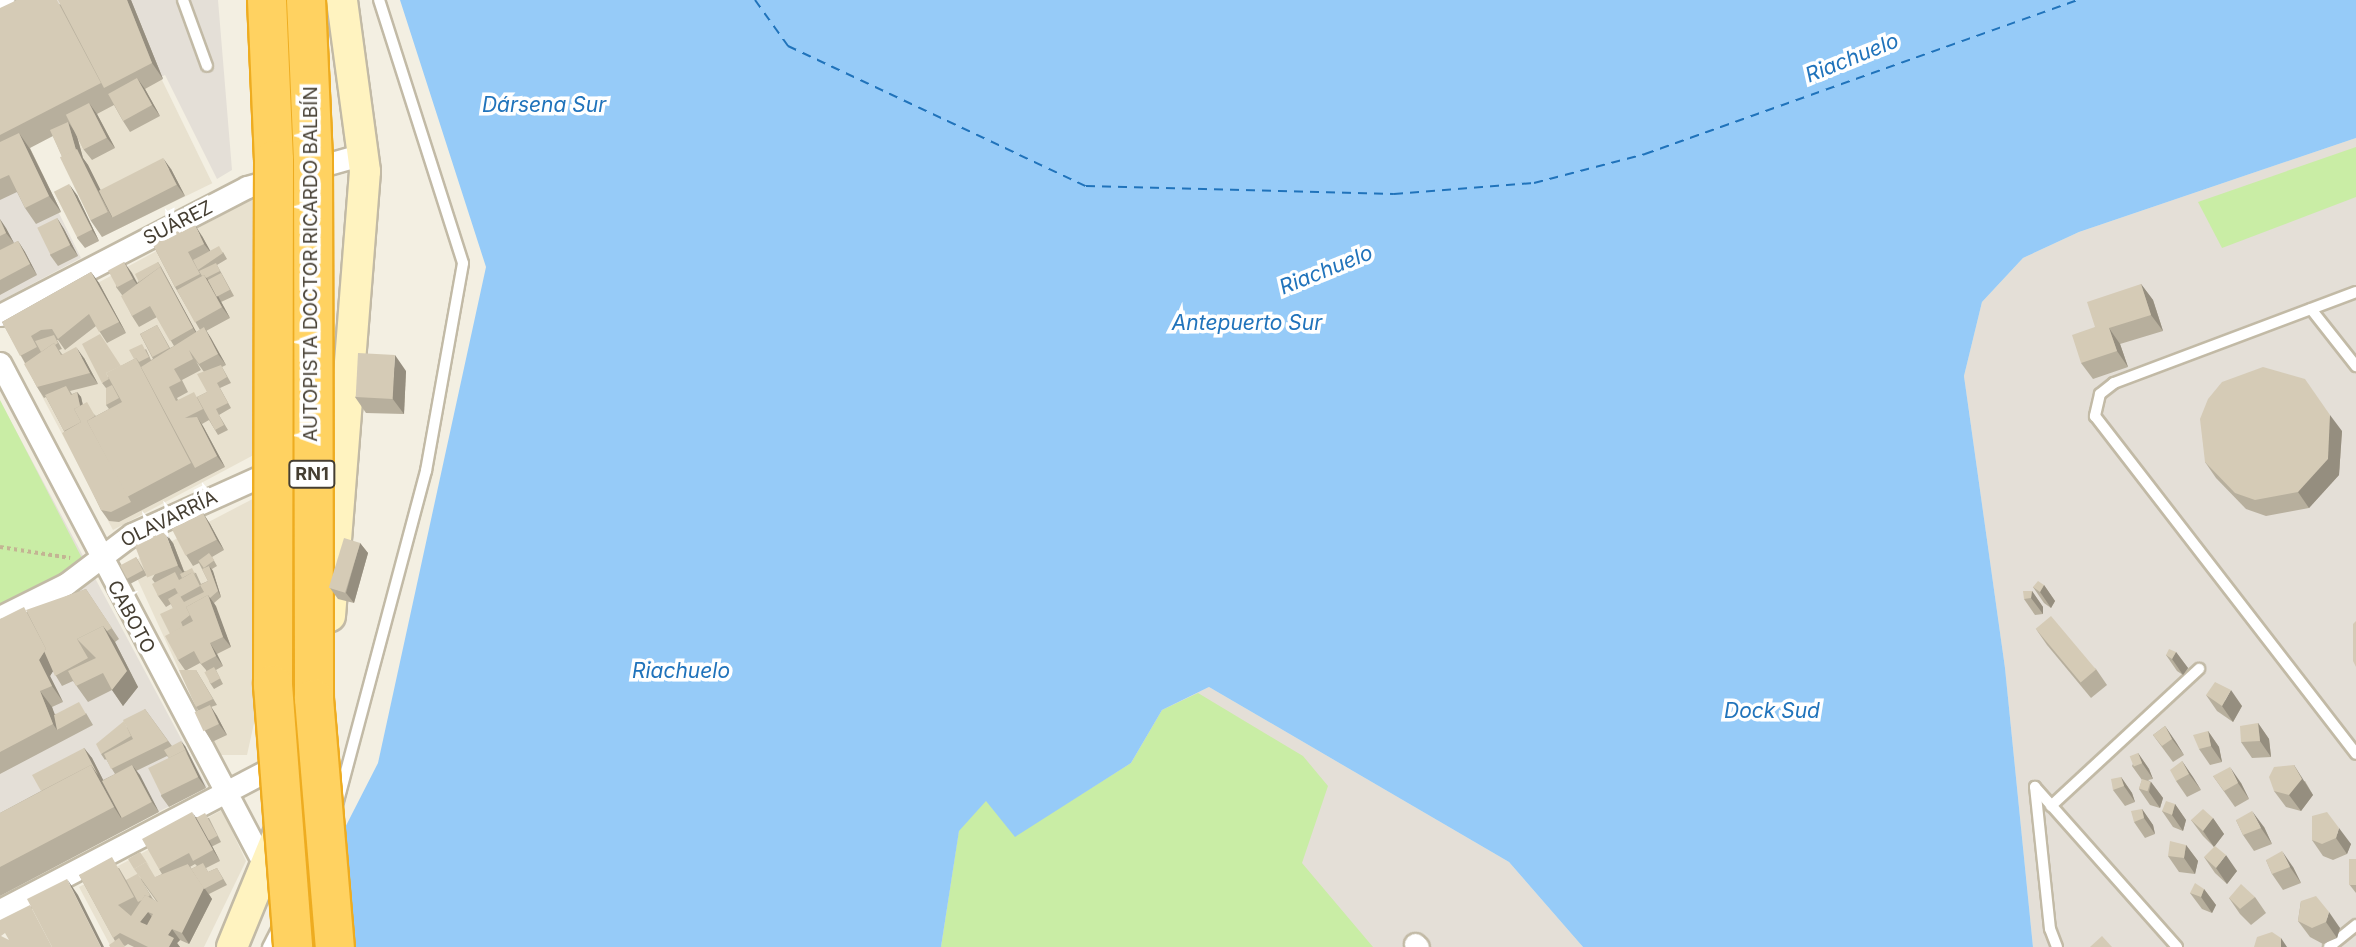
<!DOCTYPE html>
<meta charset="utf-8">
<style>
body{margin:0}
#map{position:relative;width:2356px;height:947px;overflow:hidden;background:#f3efe2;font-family:Inter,sans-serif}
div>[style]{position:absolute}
.residential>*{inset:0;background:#e8e1cf;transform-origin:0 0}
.industrial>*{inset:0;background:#e4dfd7}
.green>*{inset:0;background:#c9eda5}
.water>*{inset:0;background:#96cbf8}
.ferry>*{height:2px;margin-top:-1px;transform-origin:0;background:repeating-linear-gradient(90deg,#2073bb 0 9px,transparent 0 16px)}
.path>*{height:3.5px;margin-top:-1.75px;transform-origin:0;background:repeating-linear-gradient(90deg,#c3b493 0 3.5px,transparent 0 7px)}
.roads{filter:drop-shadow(2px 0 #c2baa6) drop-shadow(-2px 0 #c2baa6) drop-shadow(0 2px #c2baa6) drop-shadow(0 -2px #c2baa6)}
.lane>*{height:10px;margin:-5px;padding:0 5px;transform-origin:5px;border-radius:5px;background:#fff}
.street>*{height:21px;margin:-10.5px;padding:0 10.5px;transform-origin:10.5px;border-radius:10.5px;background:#fff}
.secondary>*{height:30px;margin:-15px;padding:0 15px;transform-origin:15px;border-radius:15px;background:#fff3c0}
.bridges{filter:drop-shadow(2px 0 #eeac20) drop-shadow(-2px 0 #eeac20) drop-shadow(0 2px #eeac20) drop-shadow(0 -2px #eeac20)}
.highway-bridge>*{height:38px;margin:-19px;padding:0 19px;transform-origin:19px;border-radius:19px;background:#ffd261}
.wall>*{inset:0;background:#b7af9d}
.shaded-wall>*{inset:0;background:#958e7f}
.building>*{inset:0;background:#d5cbb6;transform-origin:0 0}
span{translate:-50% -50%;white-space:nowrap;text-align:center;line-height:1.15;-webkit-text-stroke:7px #fff;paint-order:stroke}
.shield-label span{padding:2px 5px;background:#fff;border:2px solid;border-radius:5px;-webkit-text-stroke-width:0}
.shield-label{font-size:18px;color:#453e32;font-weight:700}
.street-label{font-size:19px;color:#453e32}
.water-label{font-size:21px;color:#2073bb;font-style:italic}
</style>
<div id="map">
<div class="residential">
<i style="left:161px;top:78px;width:117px;height:123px;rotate:64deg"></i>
<i style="clip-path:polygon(312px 166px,310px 425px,113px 530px,8px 332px)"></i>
<i style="clip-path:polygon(310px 469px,247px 755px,218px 755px,130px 563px)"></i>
<i style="clip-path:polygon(222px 810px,246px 861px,204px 947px,111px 947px,79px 887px)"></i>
</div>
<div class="industrial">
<i style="clip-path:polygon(0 0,218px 0,232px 170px,217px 179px,165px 75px,26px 146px,81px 258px,0 301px)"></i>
<i style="clip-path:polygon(2356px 138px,2356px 947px,2033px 947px,2005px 668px,1964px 376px,1982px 302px,2023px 258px,2079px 232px)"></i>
<i style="clip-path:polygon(0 401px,207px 787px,0 893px)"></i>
<i style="clip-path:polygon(1209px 687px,1509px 862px,1583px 947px,941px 947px,959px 830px,1131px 763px,1162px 710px)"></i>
</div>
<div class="green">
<i style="clip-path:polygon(2356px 147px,2356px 197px,2222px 248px,2198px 202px)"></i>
<i style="clip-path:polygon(0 400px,84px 562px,0 605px)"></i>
<i style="clip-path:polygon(1198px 693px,1303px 756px,1328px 786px,1302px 863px,1373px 947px,941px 947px,959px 830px,986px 800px,1015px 836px,1131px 763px,1162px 710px)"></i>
</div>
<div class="water">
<i style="clip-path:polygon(400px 0,2356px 0,2356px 138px,2079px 232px,2023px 258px,1982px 302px,1964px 376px,2005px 668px,2033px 947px,1583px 947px,1509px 862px,1209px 687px,1162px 710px,1131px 763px,1015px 837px,986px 801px,959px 831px,941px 947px,284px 947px,378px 763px,486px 267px)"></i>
</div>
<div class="ferry">
<i style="left:755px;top:0;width:57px;rotate:54.3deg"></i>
<i style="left:788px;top:46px;width:329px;rotate:25.2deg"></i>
<i style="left:1086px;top:186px;width:308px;rotate:1.5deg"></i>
<i style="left:1394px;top:194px;width:140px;rotate:-4.5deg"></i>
<i style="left:1534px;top:183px;width:115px;rotate:-14.6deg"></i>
<i style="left:1645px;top:154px;width:460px;rotate:-19.6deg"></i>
</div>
<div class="path">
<i style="left:0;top:547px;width:71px;rotate:8.9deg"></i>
</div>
<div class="roads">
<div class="lane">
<i style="left:183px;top:0;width:70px;rotate:70deg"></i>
<i style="left:2356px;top:292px;width:259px;rotate:159.4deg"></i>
<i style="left:2114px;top:383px;width:18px;rotate:142deg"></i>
<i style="left:2100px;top:394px;width:23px;rotate:103deg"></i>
<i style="left:2095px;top:416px;width:427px;rotate:52.3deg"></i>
<i style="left:2311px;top:309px;width:73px;rotate:51.7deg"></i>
<i style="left:2051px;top:806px;width:202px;rotate:-42.8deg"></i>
<i style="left:336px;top:809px;width:350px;rotate:-75.1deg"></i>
<i style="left:426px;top:471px;width:211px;rotate:-79.9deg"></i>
<i style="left:463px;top:263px;width:276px;rotate:-107.7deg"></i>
<i style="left:268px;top:947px;width:22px;rotate:-63deg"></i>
<i style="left:2057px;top:947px;width:19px;rotate:-111deg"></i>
<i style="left:2050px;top:929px;width:143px;rotate:-96deg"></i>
<i style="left:2035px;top:787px;width:214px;rotate:48.4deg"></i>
<i style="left:2329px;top:947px;width:35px;rotate:-39deg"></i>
</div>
<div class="street">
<i style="left:0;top:2px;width:4px;rotate:-34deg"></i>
<i style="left:0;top:315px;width:278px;rotate:-27.4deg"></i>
<i style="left:247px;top:187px;width:122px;rotate:-15.8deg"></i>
<i style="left:0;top:363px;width:571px;rotate:62.22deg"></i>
<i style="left:0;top:617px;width:74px;rotate:-26.6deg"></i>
<i style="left:66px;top:584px;width:83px;rotate:-37.1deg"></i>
<i style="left:132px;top:534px;width:207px;rotate:-24.2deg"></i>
<i style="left:0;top:910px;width:319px;rotate:-27.6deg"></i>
<i style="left:1415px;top:944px;width:4px;rotate:45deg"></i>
</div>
<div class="secondary">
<i style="left:330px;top:616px;width:446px;rotate:-85.5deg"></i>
<i style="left:365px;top:171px;width:173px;rotate:-97.7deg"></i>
<i style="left:232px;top:947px;width:126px;rotate:-67.7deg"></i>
<i style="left:280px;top:830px;width:103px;rotate:-73.1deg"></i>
</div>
</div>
<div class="bridges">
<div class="highway-bridge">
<i style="left:267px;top:0;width:160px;rotate:87.5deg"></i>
<i style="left:274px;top:160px;width:525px;rotate:90.11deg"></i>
<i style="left:273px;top:685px;width:263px;rotate:85.6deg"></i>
<i style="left:306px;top:0;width:159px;rotate:87.5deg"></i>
<i style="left:313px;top:159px;width:540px;rotate:89.89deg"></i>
<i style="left:314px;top:699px;width:249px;rotate:85.2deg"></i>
</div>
</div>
<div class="wall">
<i style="clip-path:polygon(131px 0,163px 79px,145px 89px,160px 116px,130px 132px,123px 121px,114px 105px,97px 114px,115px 148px,92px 160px,84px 150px,77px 136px,83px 158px,88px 165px,101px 191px,171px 169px,185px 196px,102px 237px,91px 221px,53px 136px,30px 148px,61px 212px,36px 224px,25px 208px,17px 192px,0 200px,0 8px)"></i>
<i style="clip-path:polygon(77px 195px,99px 241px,85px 248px,77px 238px)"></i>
<i style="clip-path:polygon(57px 218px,64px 229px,78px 256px,58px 266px,50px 255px)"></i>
<i style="clip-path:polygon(0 219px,14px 243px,18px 241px,25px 252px,37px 275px,0 295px)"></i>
<i style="clip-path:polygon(evenodd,202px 236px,210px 251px,223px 252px,227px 259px,217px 265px,234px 296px,221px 302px,230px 318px,206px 331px,226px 365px,222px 367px,231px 383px,220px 388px,231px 408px,219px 415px,228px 430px,218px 435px,209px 420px,202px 424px,225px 467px,119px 522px,109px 521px,101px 510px,64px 431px,46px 397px,44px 398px,37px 387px,25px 363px,2px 322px,91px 272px,99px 283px,126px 333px,107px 343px,96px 326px,65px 350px,58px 340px,57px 340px,62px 349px,59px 350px,62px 354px,84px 358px,98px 384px,70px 391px,72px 394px,77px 392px,81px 397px,83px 405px,96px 416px,109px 409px,106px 405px,106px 388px,102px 383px,121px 366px,134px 359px,146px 349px,151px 360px,153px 359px,140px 334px,157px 325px,170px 348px,174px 346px,157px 317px,139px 327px,132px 316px,122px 295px,116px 287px,124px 262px,137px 283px,158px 262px,196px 332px,200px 330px,175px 287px,151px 241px,202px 236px,196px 361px,204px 372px,207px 392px,197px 397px,178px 400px,177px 398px,188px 392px,182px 380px,201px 370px,196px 361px)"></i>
<i style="clip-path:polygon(2141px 284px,2153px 300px,2163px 331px,2120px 344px,2128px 367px,2093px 379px,2081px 363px,2095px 327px)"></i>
<i style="clip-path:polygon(406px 371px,404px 414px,366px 413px,355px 397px)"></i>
<i style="clip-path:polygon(2342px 431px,2339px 475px,2309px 508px,2266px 516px,2246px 509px,2216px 478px,2205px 462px)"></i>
<i style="clip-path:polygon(203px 513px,210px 524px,224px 550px,212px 557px,217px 566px,212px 569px,221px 597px,214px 603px,231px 647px,217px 654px,223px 666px,216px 670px,223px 684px,214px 689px,210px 683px,206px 670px,200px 663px,187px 670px,196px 670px,217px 705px,211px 707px,217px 716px,227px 735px,212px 742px,205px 731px,199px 711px,196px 707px,185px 670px,178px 660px,170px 634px,173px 608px,171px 604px,166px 607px,158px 596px,155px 583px,152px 579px,173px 543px,184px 571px,196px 573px,201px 584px,208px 581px,199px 563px,193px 566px,186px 555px)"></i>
<i style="clip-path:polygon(360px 543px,368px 553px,354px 603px,338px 599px,330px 588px)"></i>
<i style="clip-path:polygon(136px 557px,147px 575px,130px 584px,126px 578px)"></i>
<i style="clip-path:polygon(2044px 585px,2055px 601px,2051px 608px,2044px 603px,2033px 587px)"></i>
<i style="clip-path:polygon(86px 589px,119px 639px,115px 642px,138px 687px,123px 706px,112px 690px,88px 702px,73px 681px,62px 686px,53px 671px,50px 676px,63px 702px,52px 707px,54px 714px,86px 713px,93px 725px,0 774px,0 619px,27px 612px)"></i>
<i style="clip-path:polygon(2032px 591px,2043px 607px,2043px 614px,2035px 615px,2024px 599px)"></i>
<i style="clip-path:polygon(2036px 629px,2096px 669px,2107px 685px,2091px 698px,2047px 645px)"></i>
<i style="clip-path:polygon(2176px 652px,2188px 668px,2183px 675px,2177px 671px,2166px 655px)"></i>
<i style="clip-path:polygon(2206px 695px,2242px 706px,2233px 722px,2217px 711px)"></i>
<i style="clip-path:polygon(145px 709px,172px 746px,185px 746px,206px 788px,169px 807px,161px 796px,169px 758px,167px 756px,136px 771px,159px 812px,0 896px,0 813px,41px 791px,84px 748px,92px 758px,103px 780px,115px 774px,106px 759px,105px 760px,101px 754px)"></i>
<i style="clip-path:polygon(2258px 723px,2269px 739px,2271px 757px,2252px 758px,2241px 742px)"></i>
<i style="clip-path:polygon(2165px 726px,2184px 755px,2173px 762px,2153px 735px)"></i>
<i style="clip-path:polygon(2208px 731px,2219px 747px,2222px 762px,2210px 765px,2199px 749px)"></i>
<i style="clip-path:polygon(2138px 753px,2149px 769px,2153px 779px,2148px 780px,2151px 782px,2163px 798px,2160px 808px,2150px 805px,2139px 789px,2142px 780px,2132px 766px)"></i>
<i style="clip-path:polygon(2182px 761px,2201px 790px,2187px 797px,2176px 781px)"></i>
<i style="clip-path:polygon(2213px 776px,2241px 783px,2249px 799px,2235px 807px)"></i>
<i style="clip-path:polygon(2121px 777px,2132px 793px,2135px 802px,2125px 806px,2113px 790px)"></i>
<i style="clip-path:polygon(2305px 781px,2313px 795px,2301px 811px,2286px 807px,2274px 791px)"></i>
<i style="clip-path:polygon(2175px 804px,2186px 820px,2183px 831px,2173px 827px,2162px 811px)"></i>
<i style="clip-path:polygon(2142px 809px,2153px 825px,2155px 834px,2145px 838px,2134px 822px)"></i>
<i style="clip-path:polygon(2312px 816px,2351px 844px,2347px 854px,2333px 860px,2323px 856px,2312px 840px)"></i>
<i style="clip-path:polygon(evenodd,196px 817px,209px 818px,221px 842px,213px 846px,212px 846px,220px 861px,206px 868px,208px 872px,217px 868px,227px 885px,209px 894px,212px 899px,189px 944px,180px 940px,177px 943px,180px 947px,134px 947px,128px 944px,125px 946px,115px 941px,79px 875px,119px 868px,126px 880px,156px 877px,162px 874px,159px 869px,196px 817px,195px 864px,197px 866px,191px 869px,190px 867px,195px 864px,196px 817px,141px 880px,157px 902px,153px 899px,141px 880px)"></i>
<i style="clip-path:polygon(2213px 818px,2224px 834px,2214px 847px,2203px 836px,2191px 820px)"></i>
<i style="clip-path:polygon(2236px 820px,2264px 827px,2272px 844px,2254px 851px,2243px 835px)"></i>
<i style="clip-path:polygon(2186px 845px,2198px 861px,2195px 874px,2179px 872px,2168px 856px)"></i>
<i style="clip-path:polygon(2204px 857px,2237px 871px,2227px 884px,2215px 873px)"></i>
<i style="clip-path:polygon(2356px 859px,2356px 893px,2349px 884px)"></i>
<i style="clip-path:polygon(2266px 860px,2293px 867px,2301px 883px,2283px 890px,2272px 874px)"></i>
<i style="clip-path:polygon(2204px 889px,2216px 905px,2212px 913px,2202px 909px,2190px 893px)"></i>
<i style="clip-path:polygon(2255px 897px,2266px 913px,2251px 925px,2240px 914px,2229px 898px)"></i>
<i style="clip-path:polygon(2301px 901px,2340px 928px,2337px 938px,2323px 944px,2310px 937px,2298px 921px)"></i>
</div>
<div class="shaded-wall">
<i style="clip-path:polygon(127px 0,131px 0,163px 79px,152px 63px)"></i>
<i style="clip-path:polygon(137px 78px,145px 89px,160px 116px,152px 105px)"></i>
<i style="clip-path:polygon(89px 103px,97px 114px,115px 148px,107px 138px)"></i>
<i style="clip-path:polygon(68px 122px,76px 133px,83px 158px,88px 165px,114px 217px,112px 217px,76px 150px)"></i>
<i style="clip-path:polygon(19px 133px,30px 149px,61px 212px,49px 196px)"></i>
<i style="clip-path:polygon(163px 158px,171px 169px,185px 196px,177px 185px)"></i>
<i style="clip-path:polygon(69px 184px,77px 195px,99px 241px,92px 230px)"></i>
<i style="clip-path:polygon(57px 218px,64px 229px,78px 256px,70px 245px)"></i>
<i style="clip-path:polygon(0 219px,6px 228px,14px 243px,6px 233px)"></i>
<i style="clip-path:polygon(195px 225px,202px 236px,212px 254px,204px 244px)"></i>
<i style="clip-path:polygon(18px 241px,25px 252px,37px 275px,30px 264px)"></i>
<i style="clip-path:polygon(124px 262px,132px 273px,141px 290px,133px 279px)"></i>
<i style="clip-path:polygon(158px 262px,161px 267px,200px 339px,193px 328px)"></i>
<i style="clip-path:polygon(91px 272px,99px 283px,126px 333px,119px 322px)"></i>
<i style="clip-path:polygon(204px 275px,212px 285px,230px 318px,222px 307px)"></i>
<i style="clip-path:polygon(2141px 284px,2153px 300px,2163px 331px,2151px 315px)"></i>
<i style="clip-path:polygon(204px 327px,211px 338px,226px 365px,218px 354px)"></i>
<i style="clip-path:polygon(2109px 328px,2120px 344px,2128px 367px,2117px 351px)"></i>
<i style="clip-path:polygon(76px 347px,84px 358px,98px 384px,90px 373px)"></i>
<i style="clip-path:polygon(395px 355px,406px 371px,404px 414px,392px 398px)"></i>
<i style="clip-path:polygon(77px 392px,81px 397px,89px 433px,85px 427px)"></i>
<i style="clip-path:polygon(2330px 415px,2342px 431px,2339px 475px,2309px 508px,2298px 492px)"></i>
<i style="clip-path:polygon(197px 417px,204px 428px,225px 467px,217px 456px)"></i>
<i style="clip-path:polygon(203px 513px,210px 524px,224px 550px,217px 540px)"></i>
<i style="clip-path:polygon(165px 532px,173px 543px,186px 577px,178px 566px)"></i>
<i style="clip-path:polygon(360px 543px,368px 553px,354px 603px,346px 593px)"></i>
<i style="clip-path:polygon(209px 566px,213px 571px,221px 597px,218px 591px)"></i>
<i style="clip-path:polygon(2044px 585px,2055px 601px,2051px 608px,2040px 592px)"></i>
<i style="clip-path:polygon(2032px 591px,2043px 607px,2043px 614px,2031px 598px)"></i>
<i style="clip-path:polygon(208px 595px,216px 606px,231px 647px,223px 637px)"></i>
<i style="clip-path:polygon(103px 626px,115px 642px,138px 687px,123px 706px,112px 690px)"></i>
<i style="clip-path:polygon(210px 643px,217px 654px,223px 666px,216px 656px)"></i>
<i style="clip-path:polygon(46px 649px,57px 665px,50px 676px,63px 702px,52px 686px,39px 660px)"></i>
<i style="clip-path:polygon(2176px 652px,2188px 668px,2183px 675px,2172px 659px)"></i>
<i style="clip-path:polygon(2231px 690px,2242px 706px,2233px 722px,2222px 706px)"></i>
<i style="clip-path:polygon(40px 691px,52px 707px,60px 728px,57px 730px,53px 724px)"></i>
<i style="clip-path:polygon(210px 705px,217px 716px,227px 735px,219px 724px)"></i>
<i style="clip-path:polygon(2258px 723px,2269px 739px,2271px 757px,2260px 741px)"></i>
<i style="clip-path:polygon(2165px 726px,2176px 742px,2184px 755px,2172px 739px)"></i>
<i style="clip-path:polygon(2208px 731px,2219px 747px,2222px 762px,2211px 746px)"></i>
<i style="clip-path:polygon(181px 741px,185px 746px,206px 788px,198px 777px)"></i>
<i style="clip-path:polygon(84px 748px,92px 758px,122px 817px,121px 818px,114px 807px,91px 765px)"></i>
<i style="clip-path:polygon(2138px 753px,2149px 769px,2153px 779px,2142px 763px)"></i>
<i style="clip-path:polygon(2182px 761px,2193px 777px,2201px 790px,2189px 774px)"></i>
<i style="clip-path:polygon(132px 765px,140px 775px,159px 812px,152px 802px)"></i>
<i style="clip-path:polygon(2294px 765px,2313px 795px,2301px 811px,2289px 795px)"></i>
<i style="clip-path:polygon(2230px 767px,2241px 783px,2249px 799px,2238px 783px)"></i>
<i style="clip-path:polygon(2121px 777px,2132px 793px,2135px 802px,2124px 786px)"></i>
<i style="clip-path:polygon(2151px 782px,2163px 798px,2160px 808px,2149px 792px)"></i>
<i style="clip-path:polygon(2175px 804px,2186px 820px,2183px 831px,2172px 815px)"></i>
<i style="clip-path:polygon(2142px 809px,2153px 825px,2155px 834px,2144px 818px)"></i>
<i style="clip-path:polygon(2252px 811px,2264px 827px,2272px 844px,2261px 828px)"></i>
<i style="clip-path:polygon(192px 812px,200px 823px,220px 861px,213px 850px)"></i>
<i style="clip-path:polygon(2213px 818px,2224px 834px,2214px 847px,2203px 831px)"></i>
<i style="clip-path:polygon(2339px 828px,2351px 844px,2347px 854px,2336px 838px)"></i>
<i style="clip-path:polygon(2186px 845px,2198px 861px,2195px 874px,2184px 858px)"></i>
<i style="clip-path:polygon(2282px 851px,2293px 867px,2301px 883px,2290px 867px)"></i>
<i style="clip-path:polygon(2226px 855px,2237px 871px,2227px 884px,2216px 868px)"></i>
<i style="clip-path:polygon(188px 864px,212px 899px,189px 944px,182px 933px)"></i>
<i style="clip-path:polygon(67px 879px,78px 895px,104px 947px,101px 947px)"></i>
<i style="clip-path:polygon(2204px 889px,2216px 905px,2212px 913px,2201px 897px)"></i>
<i style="clip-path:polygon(148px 912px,156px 922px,148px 933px,140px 922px)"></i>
<i style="clip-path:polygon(2329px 912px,2340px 928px,2337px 938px,2326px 922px)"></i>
<i style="clip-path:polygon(172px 929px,180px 940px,177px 943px,180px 947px,169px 947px,168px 935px)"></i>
<i style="clip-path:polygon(2281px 938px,2287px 947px,2281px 947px)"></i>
</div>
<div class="building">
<i style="clip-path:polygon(17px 0,57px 0,101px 83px,0 135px,0 8px)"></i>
<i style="clip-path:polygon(58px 0,127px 0,152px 63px,104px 88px)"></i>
<i style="left:137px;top:78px;width:31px;height:33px;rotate:61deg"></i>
<i style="left:89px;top:103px;width:39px;height:26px;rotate:63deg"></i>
<i style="clip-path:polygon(68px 122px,76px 150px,62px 157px,50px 130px)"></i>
<i style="clip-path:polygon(19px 133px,49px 196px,25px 208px,9px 175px,0 179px,0 142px)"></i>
<i style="left:77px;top:149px;width:70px;height:19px;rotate:64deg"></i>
<i style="left:163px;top:158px;width:30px;height:72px;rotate:63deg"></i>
<i style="left:69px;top:184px;width:51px;height:17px;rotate:63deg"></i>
<i style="left:57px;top:218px;width:30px;height:22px;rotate:64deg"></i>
<i style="clip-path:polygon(0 220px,6px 233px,0 236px)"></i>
<i style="clip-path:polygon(195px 225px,204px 244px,188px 252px,200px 274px,175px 287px,151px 241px)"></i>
<i style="clip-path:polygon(18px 241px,30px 264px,0 280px,0 250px)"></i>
<i style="clip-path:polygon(219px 246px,223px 253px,198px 270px,193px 260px)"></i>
<i style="left:124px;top:262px;width:19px;height:18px;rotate:62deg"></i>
<i style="clip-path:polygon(158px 262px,163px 272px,160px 267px,139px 282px,135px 274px)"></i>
<i style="clip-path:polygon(216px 263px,220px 271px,206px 278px,204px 275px,202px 276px,199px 271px)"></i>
<i style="clip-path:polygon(160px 267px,193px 328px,170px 341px,150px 306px,132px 316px,121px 296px)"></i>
<i style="clip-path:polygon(91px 272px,119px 322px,99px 332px,89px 314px,58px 339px,52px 329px,41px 330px,31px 336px,37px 347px,20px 356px,2px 322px)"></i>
<i style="left:221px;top:273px;width:19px;height:15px;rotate:62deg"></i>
<i style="left:204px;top:275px;width:37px;height:31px;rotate:61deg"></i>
<i style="clip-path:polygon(2141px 284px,2151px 315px,2109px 328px,2117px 351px,2081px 363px,2072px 335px,2095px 327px,2087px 302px)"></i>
<i style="left:157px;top:325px;width:26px;height:19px;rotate:62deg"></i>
<i style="clip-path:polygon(204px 327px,218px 354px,199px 364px,189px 350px,193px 359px,174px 369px,181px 381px,169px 387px,176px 401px,194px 392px,203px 409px,185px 418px,197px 417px,217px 456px,195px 468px,141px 367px)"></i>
<i style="clip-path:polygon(100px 334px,121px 366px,106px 373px,109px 379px,102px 383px,82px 344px)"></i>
<i style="clip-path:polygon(54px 335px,58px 343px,55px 345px,54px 343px,41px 352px,35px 341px)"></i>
<i style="clip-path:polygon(54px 343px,61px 355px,76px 347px,90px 373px,37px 387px,24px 364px)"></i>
<i style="clip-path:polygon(142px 344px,149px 357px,139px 362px,136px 358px,134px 359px,129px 350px)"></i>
<i style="left:358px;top:353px;width:37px;height:44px;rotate:3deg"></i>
<i style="clip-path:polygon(136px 358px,191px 463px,127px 497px,87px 421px,122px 402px,106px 373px)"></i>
<i style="clip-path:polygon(221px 365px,227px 377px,217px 383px,228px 403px,216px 409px,224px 425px,215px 430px,197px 397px,207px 392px,197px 374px)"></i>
<i style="clip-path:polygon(2263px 367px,2305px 379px,2330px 415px,2328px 459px,2298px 492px,2255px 500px,2235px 493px,2205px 462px,2200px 419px,2208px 399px,2222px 382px)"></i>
<i style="clip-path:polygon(112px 385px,119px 398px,106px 405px,106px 388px)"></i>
<i style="clip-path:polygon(66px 386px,71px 395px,77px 392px,80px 406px,74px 409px,81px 422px,64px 431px,45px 395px)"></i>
<i style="clip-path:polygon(87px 402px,95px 416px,87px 421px,131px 502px,111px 512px,101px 510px,62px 433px,81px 422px,74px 409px)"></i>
<i style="left:203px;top:513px;width:30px;height:35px;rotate:63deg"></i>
<i style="left:165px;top:532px;width:36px;height:33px;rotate:69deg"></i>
<i style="left:344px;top:538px;width:17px;height:52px;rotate:17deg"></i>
<i style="left:209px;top:553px;width:9px;height:13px;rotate:54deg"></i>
<i style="left:136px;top:557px;width:15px;height:18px;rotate:62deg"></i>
<i style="clip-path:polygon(209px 566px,218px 591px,210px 598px,208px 595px,186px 607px,190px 615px,181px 622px,183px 627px,170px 634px,160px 614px,173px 608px,168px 599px,178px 593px,184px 602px,204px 592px,200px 585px,208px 581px,202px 569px)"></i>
<i style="clip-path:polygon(192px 568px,196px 576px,193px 572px,182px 578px,180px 574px)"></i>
<i style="clip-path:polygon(175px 572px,179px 580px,193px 572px,200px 586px,180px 597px,175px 588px,158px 596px,152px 584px)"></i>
<i style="clip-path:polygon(2038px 581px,2044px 585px,2040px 592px,2033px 587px)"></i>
<i style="clip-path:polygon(86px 589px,112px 628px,107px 631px,103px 626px,77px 639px,88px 658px,55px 676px,44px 651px,46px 649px,26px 610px)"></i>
<i style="clip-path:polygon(2023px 591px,2032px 591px,2031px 598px,2024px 599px)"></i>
<i style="clip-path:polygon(208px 595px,223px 637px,210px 643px,216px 656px,201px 664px,194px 651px,178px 660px,165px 636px,193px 621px,186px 607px)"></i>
<i style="clip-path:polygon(24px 607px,46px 649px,39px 660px,52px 686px,40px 691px,53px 724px,0 752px,0 619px)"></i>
<i style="left:2051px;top:616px;width:70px;height:20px;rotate:50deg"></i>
<i style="clip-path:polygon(2356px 621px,2356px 667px,2353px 661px,2353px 624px)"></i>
<i style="clip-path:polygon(103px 626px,127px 671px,112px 690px,103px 673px,76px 686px,68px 671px,96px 658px,77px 639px)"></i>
<i style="clip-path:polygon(2169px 649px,2176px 652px,2172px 659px,2166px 655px)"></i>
<i style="left:214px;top:667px;width:13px;height:11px;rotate:61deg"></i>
<i style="clip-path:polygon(179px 670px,196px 670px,213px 699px,196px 707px)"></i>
<i style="clip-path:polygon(2215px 682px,2231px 690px,2222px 706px,2206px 695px)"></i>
<i style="clip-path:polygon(79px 702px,86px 714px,57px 730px,54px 715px)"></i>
<i style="left:210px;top:705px;width:21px;height:17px;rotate:65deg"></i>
<i style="clip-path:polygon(145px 709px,168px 741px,111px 769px,104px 754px,133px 739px,123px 720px)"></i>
<i style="clip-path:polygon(124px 721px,131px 736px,101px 754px,96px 744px)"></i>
<i style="clip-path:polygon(2258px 723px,2260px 741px,2241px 742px,2240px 726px)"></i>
<i style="clip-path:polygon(2165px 726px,2172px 739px,2162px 746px,2153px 735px)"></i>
<i style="clip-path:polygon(2208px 731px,2211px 746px,2199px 749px,2193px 735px)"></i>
<i style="clip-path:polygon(181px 741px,188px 755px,185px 750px,169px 758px,164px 750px)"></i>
<i style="clip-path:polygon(84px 748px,98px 775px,91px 765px,41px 791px,32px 775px)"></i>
<i style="left:185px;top:750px;width:30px;height:41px;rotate:64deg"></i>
<i style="left:2138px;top:753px;width:11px;height:9px;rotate:68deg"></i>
<i style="clip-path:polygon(2182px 761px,2189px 774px,2176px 781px,2170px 770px)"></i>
<i style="clip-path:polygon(91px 765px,114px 807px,0 867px,0 813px)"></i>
<i style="left:132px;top:765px;width:42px;height:34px;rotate:62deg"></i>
<i style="clip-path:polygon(2294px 765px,2302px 779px,2289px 795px,2274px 791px,2269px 777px,2274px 767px)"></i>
<i style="clip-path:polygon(2230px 767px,2238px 783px,2224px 791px,2213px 776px)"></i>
<i style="clip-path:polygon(2121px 777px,2124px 786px,2113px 790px,2111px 779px)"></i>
<i style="left:2142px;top:779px;width:9px;height:10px;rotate:18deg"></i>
<i style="clip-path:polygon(2166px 801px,2175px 804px,2172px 815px,2162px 811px)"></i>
<i style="clip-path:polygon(2142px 809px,2144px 818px,2134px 822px,2131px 811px)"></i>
<i style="clip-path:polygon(2203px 809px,2213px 818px,2203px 831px,2191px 820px)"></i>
<i style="clip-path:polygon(2252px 811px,2261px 828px,2243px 835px,2236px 820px)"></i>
<i style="clip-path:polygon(192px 812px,213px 850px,193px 861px,189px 853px,159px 869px,142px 839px)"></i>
<i style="clip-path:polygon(2327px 812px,2339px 828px,2336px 838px,2322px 844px,2312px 840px,2312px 816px)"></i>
<i style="left:205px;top:813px;width:26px;height:10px;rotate:61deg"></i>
<i style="clip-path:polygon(2170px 841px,2186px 845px,2184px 858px,2168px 856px)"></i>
<i style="clip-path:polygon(2215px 846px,2226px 855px,2216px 868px,2204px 857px)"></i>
<i style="clip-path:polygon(2282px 851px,2290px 867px,2272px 874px,2266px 860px)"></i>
<i style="clip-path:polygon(140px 852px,150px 867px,146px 862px,134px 869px,128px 859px)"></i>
<i style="clip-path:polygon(evenodd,112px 857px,134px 897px,118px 905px,131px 916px,145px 895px,158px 902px,134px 869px,146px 862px,155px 877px,188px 864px,204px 888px,182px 933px,172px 929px,168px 935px,174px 938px,169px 947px,148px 947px,120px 933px,113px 938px,79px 875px,112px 857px,148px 912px,153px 914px,147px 925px,140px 922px,148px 912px)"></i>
<i style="left:2356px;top:859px;width:26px;height:7px;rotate:90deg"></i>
<i style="clip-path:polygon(203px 863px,208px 872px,217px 868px,223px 879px,204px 889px,191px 869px)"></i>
<i style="clip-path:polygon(137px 873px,138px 874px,150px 895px,148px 897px,145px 895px,142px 900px,138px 902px,126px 880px,137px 874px)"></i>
<i style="clip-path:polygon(67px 879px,101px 947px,52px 947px,27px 899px)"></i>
<i style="clip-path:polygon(2195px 883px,2204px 889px,2201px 897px,2190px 893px)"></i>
<i style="clip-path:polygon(2241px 884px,2255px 897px,2240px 909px,2229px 898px)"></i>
<i style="clip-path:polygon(2316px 896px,2329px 912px,2326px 922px,2312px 928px,2298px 921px,2301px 901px)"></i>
<i style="clip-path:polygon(evenodd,30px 905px,52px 947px,0 947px,0 920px,30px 905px,5px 933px,9px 940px,1px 936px,5px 933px)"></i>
<i style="clip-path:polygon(2272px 932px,2281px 938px,2281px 947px,2254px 947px,2257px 937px)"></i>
<i style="clip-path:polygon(2102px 936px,2112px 947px,2090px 947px)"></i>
<i style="clip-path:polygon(119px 938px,125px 947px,110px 947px,109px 945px)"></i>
</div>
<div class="shield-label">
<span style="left:312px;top:474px">RN1</span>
</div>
<div class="street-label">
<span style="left:178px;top:223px;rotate:-27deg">SUÁREZ</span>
<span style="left:311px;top:264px;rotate:-90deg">AUTOPISTA DOCTOR RICARDO BALBÍN</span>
<span style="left:169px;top:519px;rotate:-26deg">OLAVARRÍA</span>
<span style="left:131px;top:617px;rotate:62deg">CABOTO</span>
</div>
<div class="water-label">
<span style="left:1852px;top:58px;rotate:-22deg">Riachuelo</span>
<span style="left:544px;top:105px">Dársena Sur</span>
<span style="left:1326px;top:270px;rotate:-22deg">Riachuelo</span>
<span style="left:1247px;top:323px">Antepuerto Sur</span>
<span style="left:681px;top:671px">Riachuelo</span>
<span style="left:1772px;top:711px">Dock Sud</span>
</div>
</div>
